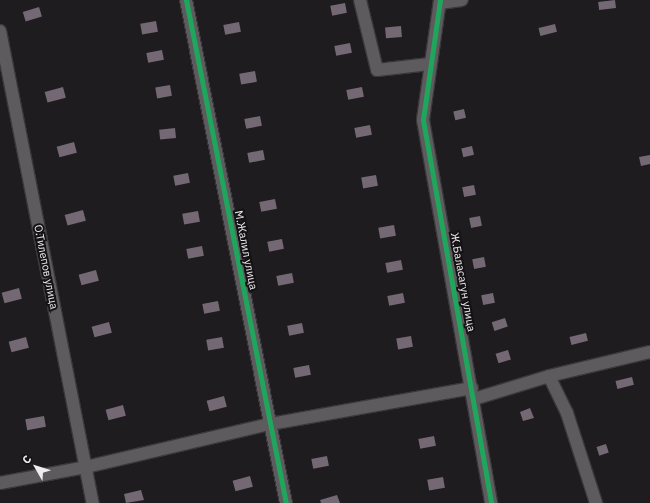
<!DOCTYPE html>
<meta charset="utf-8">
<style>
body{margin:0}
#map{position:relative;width:650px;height:503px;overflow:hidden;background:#1e1c1e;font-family:"IBM Plex Sans",sans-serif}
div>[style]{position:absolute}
.building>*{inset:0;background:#736873;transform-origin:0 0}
.roads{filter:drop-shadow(1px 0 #3a383a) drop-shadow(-1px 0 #3a383a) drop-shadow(0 1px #3a383a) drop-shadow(0 -1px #3a383a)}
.street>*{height:12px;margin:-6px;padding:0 6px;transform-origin:6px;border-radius:6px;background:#5d5b5d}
.cycleway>*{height:5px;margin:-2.5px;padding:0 2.5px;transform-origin:2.5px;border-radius:2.5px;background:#20a55d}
span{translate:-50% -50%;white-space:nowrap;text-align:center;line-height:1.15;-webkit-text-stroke:4px #151215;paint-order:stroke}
.street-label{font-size:11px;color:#efecee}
.north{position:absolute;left:16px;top:447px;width:40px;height:40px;-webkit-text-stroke:3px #151215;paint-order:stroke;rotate:309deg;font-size:11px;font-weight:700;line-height:16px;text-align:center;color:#efecee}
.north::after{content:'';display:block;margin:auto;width:14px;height:18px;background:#efecee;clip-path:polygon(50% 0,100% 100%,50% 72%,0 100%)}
</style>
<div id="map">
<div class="building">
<i style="left:615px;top:0;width:8px;height:17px;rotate:83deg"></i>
<i style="left:345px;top:3px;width:10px;height:15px;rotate:79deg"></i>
<i style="left:39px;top:7px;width:10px;height:17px;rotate:73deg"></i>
<i style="left:156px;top:21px;width:11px;height:16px;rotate:80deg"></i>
<i style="left:239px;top:22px;width:10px;height:16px;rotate:79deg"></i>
<i style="left:555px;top:24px;width:8px;height:17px;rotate:76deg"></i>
<i style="left:401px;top:26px;width:11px;height:16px;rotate:85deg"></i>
<i style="left:350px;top:43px;width:10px;height:16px;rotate:79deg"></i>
<i style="left:162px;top:50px;width:10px;height:16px;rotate:79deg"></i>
<i style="left:255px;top:71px;width:11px;height:16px;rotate:80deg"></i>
<i style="left:170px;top:85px;width:11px;height:15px;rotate:80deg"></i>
<i style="left:63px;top:87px;width:11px;height:19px;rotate:75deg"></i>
<i style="left:362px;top:87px;width:10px;height:16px;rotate:79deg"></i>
<i style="left:464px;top:109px;width:9px;height:11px;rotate:77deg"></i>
<i style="left:260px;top:116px;width:10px;height:16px;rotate:79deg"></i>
<i style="left:370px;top:125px;width:10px;height:16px;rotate:79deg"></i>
<i style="left:175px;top:128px;width:10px;height:16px;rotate:84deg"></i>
<i style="left:74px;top:142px;width:11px;height:18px;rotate:75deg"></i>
<i style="left:472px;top:146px;width:9px;height:11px;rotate:77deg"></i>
<i style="left:263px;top:150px;width:10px;height:16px;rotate:79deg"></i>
<i style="clip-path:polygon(650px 155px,650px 164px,641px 166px,639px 157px)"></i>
<i style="left:188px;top:173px;width:10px;height:15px;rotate:79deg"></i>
<i style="left:376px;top:175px;width:11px;height:15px;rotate:80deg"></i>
<i style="left:474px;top:185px;width:10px;height:12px;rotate:79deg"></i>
<i style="left:275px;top:199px;width:10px;height:16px;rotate:79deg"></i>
<i style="left:83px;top:210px;width:11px;height:19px;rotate:75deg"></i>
<i style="left:198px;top:211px;width:11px;height:16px;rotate:80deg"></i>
<i style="left:480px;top:216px;width:10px;height:11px;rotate:79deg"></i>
<i style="left:394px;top:225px;width:11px;height:16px;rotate:80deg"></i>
<i style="left:282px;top:239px;width:10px;height:15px;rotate:79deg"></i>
<i style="left:202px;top:246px;width:10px;height:16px;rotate:79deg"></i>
<i style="left:484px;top:257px;width:10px;height:12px;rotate:79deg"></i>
<i style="left:401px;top:260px;width:10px;height:16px;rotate:79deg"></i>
<i style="left:96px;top:270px;width:11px;height:18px;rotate:75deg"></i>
<i style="left:292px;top:273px;width:10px;height:16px;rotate:79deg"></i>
<i style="left:19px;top:288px;width:11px;height:18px;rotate:75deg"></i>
<i style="left:403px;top:293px;width:10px;height:16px;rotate:79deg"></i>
<i style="left:493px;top:293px;width:10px;height:12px;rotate:79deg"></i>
<i style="left:218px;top:301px;width:10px;height:16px;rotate:79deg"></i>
<i style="left:505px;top:318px;width:9px;height:14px;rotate:72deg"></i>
<i style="left:109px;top:322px;width:11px;height:18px;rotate:75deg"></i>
<i style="left:302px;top:323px;width:10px;height:15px;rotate:79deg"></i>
<i style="left:586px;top:333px;width:8px;height:17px;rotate:76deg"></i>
<i style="left:411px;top:336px;width:11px;height:15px;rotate:80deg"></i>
<i style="left:26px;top:337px;width:11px;height:18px;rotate:75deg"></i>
<i style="left:222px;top:337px;width:11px;height:16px;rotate:80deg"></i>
<i style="left:508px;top:350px;width:10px;height:13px;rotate:73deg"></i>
<i style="left:309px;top:365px;width:10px;height:16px;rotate:79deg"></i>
<i style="left:632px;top:377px;width:8px;height:17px;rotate:76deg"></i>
<i style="left:224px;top:396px;width:11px;height:18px;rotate:75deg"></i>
<i style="left:123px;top:405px;width:11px;height:18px;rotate:75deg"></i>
<i style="clip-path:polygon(530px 408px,534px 418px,523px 421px,520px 412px)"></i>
<i style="left:44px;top:416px;width:11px;height:19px;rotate:80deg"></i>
<i style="left:434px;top:436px;width:10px;height:16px;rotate:79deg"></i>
<i style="left:606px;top:444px;width:9px;height:10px;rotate:72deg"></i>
<i style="left:327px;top:456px;width:10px;height:16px;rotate:79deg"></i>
<i style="left:250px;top:476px;width:11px;height:18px;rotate:75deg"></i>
<i style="left:443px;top:477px;width:11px;height:16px;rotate:80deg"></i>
<i style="clip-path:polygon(141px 490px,144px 500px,126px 503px,124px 494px)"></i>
<i style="clip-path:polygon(337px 495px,340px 503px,321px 503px,320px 500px)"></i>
</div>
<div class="roads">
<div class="street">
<i style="left:186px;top:0;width:513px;rotate:78.76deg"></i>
<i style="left:360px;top:0;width:72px;rotate:76.3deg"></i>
<i style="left:377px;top:70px;width:53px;rotate:-6.5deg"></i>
<i style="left:440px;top:0;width:121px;rotate:98.1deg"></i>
<i style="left:423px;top:120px;width:389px;rotate:79.9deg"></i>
<i style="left:440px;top:3px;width:22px;rotate:-8deg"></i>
<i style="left:0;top:31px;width:481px;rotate:78.9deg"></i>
<i style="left:549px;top:376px;width:104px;rotate:-13.4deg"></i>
<i style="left:474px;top:399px;width:78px;rotate:-17deg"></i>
<i style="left:549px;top:376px;width:41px;rotate:64.1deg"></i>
<i style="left:567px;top:413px;width:95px;rotate:72.1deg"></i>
<i style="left:0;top:483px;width:87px;rotate:-10.5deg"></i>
<i style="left:86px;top:467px;width:189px;rotate:-13.2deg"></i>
<i style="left:270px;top:424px;width:205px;rotate:-10.1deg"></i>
</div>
</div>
<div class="cycleway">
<i style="left:186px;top:0;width:513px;rotate:78.76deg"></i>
<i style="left:440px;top:0;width:121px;rotate:98.1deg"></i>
<i style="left:423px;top:120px;width:389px;rotate:79.9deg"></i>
</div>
<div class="street-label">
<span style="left:246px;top:250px;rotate:79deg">М.Жалил улица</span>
<span style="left:46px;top:267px;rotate:79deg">О.Тилепов улица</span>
<span style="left:463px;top:282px;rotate:80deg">Ж.Баласагун улица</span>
</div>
<div class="north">С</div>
</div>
